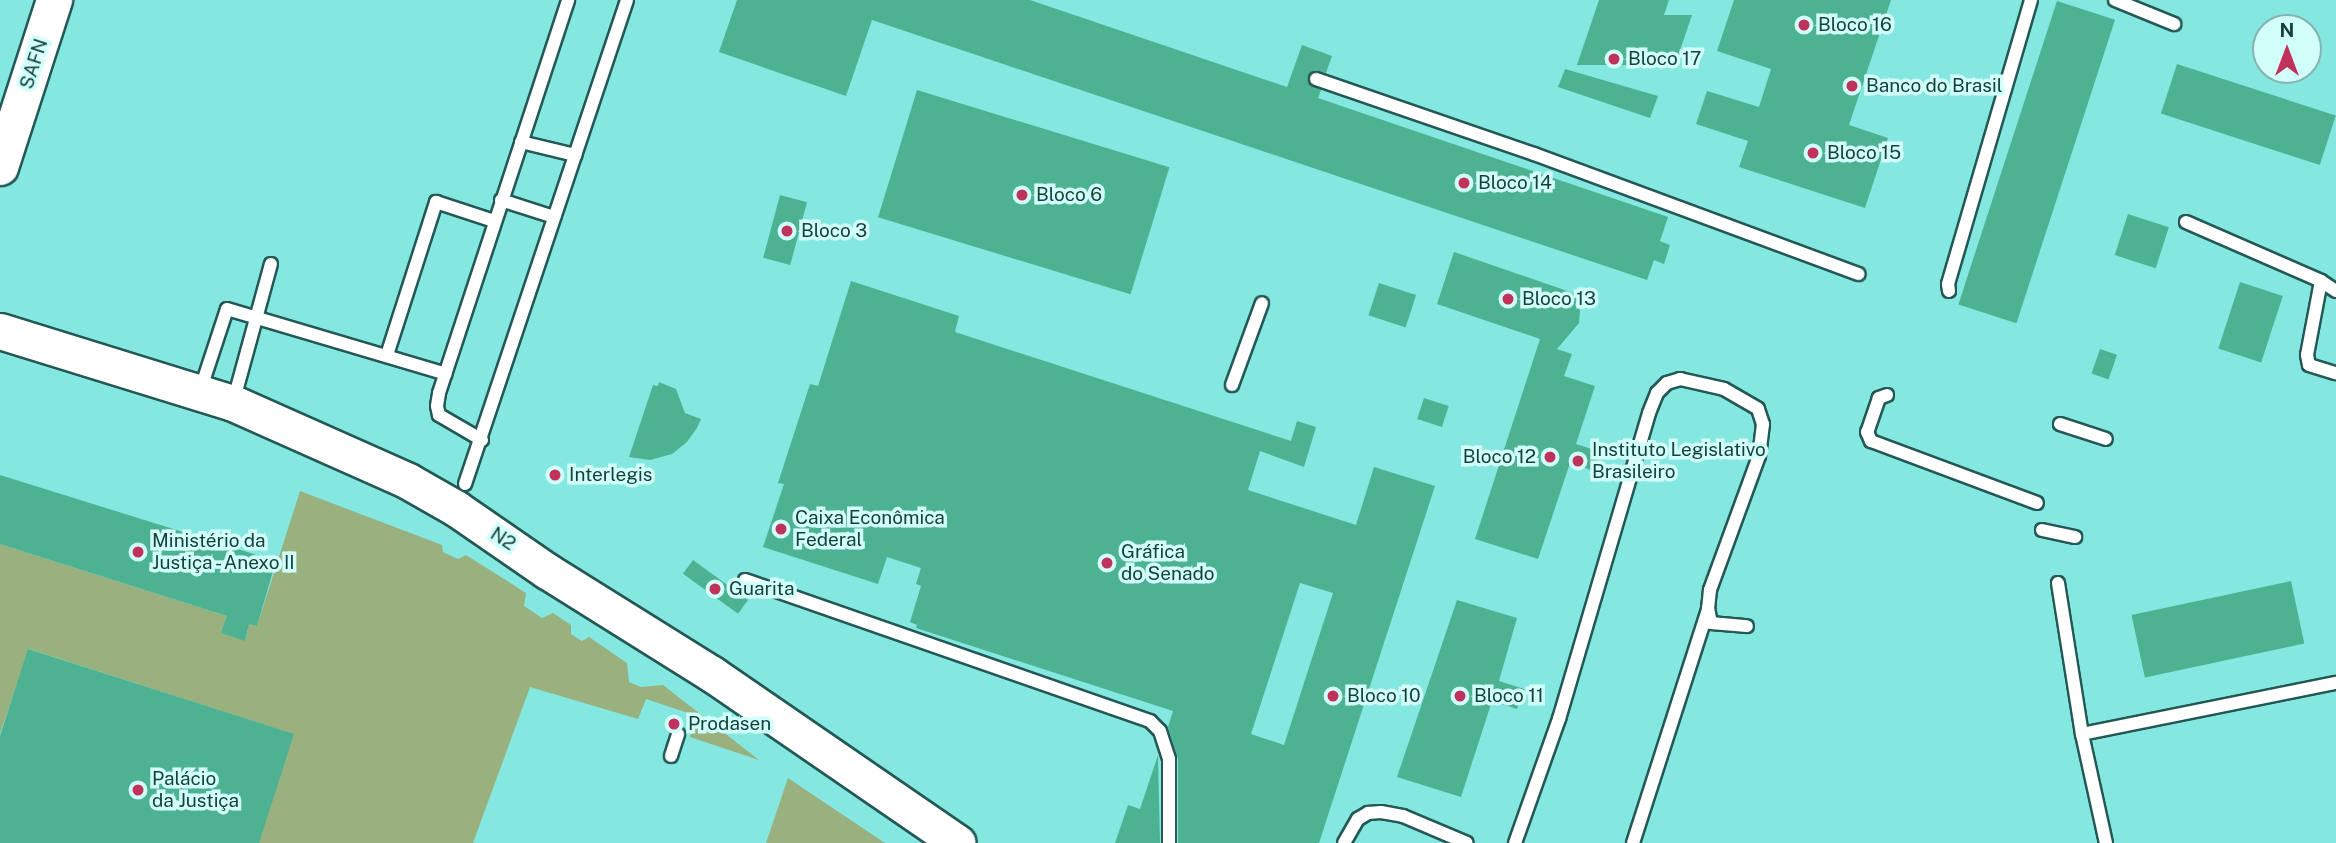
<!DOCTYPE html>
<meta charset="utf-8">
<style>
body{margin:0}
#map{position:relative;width:2336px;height:843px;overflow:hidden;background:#84e7e0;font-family:"Public Sans",sans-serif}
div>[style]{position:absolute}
.green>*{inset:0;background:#98b17f}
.building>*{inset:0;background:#4db292;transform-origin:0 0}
.roads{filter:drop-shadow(2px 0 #235855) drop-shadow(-2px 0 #235855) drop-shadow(0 2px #235855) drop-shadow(0 -2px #235855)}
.lane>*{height:12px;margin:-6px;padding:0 6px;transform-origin:6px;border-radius:6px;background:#fff}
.secondary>*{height:35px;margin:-17.5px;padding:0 17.5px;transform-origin:17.5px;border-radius:17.5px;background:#fff}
.dots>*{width:19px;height:19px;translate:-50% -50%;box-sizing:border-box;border:4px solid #d1fffa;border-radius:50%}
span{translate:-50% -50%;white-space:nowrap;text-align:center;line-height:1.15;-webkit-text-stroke:7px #d1fffa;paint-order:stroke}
.poi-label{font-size:19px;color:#16403e}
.left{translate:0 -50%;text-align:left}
.right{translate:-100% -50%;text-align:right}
.street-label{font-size:19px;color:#16403e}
.north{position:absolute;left:2252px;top:14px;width:70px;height:70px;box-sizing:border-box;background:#d1fffa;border:2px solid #86b3af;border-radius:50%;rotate:0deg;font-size:19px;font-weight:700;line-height:28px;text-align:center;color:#16403e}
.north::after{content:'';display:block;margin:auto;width:24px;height:32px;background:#c1325a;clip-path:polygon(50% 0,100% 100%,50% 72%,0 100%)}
</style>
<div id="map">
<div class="green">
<i style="clip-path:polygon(300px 491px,442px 545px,443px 552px,458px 559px,466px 555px,526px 593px,524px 606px,542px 618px,553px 613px,571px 625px,571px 634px,582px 641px,589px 637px,627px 663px,629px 682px,641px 687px,663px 685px,759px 760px,690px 737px,697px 716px,646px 699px,638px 719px,530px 687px,473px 843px,258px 843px,293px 734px,29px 649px,0 734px,0 544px,227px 616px,245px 641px,248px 629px,234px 624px,237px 620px,257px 626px)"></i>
<i style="clip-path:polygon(788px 778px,885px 843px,766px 843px)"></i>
</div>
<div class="building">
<i style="clip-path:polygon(737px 0,1030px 0,1287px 87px,1302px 45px,1332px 56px,1326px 73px,1315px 70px,1308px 77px,1310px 85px,1321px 90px,1318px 98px,1668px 217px,1660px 241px,1670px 245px,1664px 264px,1654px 260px,1647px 280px,872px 20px,846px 96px,719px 52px)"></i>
<i style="clip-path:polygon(1599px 0,1669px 0,1664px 15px,1692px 15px,1676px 62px,1671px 65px,1577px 65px)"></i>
<i style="clip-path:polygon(1734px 0,1891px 0,1849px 125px,1888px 138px,1865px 208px,1739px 167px,1748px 141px,1696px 124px,1707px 91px,1759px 107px,1771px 69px,1717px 51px)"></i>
<i style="left:2057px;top:1px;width:61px;height:319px;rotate:18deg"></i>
<i style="left:2177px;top:64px;width:167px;height:52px;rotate:18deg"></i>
<i style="clip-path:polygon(1565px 69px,1658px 96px,1650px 118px,1558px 87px)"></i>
<i style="left:917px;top:90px;width:264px;height:133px;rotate:17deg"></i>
<i style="left:780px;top:195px;width:28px;height:65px;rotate:15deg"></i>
<i style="left:2128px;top:214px;width:43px;height:43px;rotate:18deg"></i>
<i style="clip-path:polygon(1454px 252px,1579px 295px,1575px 305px,1580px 310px,1579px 323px,1557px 349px,1572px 354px,1564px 376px,1595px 386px,1576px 444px,1601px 452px,1594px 471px,1570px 463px,1538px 559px,1475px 539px,1540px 339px,1437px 304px)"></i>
<i style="clip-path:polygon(evenodd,851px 281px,959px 316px,955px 332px,1291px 441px,1297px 421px,1316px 427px,1304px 467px,1260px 451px,1248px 490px,1356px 525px,1374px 467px,1435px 486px,1319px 843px,1178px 843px,1178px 759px,1168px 727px,1173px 711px,916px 628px,917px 625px,910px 622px,921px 586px,916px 584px,921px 568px,887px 557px,878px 584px,763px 547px,784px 484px,778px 483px,810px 384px,818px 386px,851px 281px,1300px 583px,1333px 593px,1284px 745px,1251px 734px,1300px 583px)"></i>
<i style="left:2240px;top:282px;width:45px;height:70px;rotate:18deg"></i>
<i style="left:1379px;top:283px;width:39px;height:34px;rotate:18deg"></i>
<i style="left:2100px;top:349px;width:18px;height:26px;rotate:19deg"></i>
<i style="clip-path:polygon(659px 382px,676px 389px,685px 413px,701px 419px,697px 428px,687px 442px,672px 454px,650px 460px,629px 457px,653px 385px,658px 386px)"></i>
<i style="left:1424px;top:398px;width:26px;height:22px;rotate:18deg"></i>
<i style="clip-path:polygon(0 475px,276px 561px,257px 626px,249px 624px,245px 641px,221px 633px,227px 616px,0 544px)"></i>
<i style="left:693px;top:560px;width:68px;height:17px;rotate:36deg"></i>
<i style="left:2291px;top:581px;width:64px;height:163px;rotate:78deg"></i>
<i style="clip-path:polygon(1457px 600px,1517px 618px,1499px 681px,1524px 689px,1517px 709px,1492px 701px,1461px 797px,1397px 777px)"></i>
<i style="clip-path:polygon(28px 649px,294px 734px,259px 843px,0 843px,0 736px)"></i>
<i style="clip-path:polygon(1158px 755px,1160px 843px,1115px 843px,1128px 805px,1140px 809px)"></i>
</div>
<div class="roads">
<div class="lane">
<i style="left:2115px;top:0;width:64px;rotate:22.1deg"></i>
<i style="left:1316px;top:79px;width:231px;rotate:19deg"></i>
<i style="left:1534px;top:154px;width:346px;rotate:20.3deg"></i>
<i style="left:521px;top:142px;width:56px;rotate:13.5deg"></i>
<i style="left:501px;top:200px;width:56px;rotate:17.8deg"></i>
<i style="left:2186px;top:222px;width:147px;rotate:23.6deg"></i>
<i style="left:2321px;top:281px;width:18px;rotate:34deg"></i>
<i style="left:2321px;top:281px;width:75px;rotate:100.7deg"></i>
<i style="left:2307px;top:355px;width:10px;rotate:79deg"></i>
<i style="left:2309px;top:365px;width:28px;rotate:17deg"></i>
<i style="left:1949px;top:291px;width:7px;rotate:-98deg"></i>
<i style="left:1948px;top:284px;width:296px;rotate:-73.7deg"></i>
<i style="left:387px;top:355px;width:161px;rotate:-72.2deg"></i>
<i style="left:436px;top:202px;width:61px;rotate:18.1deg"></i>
<i style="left:1232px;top:385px;width:87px;rotate:-69.9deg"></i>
<i style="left:200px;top:391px;width:86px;rotate:-71.8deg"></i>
<i style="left:227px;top:309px;width:228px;rotate:16.5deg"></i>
<i style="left:1887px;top:395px;width:9px;rotate:159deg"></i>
<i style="left:1879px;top:398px;width:36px;rotate:109deg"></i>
<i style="left:1867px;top:432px;width:10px;rotate:66deg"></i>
<i style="left:1871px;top:441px;width:177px;rotate:20.5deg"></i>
<i style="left:234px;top:399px;width:140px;rotate:-74.7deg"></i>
<i style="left:2060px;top:424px;width:48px;rotate:18.1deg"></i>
<i style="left:482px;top:440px;width:50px;rotate:-149.8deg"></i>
<i style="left:439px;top:415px;width:9px;rotate:-103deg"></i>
<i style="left:437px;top:406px;width:13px;rotate:-81deg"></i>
<i style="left:439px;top:393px;width:414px;rotate:-71.8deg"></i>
<i style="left:465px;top:484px;width:510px;rotate:-71.49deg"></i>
<i style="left:2042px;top:530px;width:34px;rotate:12deg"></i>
<i style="left:745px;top:580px;width:429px;rotate:19.2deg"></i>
<i style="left:1150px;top:721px;width:14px;rotate:45deg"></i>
<i style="left:1160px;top:731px;width:29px;rotate:72deg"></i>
<i style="left:1169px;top:759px;width:84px;rotate:90deg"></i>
<i style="left:2058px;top:583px;width:153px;rotate:81deg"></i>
<i style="left:2082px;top:734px;width:112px;rotate:77.6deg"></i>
<i style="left:2082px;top:734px;width:259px;rotate:-11.4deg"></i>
<i style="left:671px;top:756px;width:23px;rotate:-72deg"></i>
<i style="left:1344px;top:843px;width:28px;rotate:-60deg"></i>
<i style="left:1358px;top:819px;width:12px;rotate:-31deg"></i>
<i style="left:1368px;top:813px;width:13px;rotate:-4deg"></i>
<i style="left:1381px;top:812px;width:22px;rotate:10deg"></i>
<i style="left:1403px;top:816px;width:69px;rotate:22.9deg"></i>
<i style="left:1515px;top:843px;width:132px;rotate:-70.5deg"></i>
<i style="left:1559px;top:719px;width:319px;rotate:-73.6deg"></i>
<i style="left:1649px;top:413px;width:22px;rotate:-68deg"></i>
<i style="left:1657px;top:393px;width:14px;rotate:-45deg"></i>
<i style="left:1667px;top:383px;width:14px;rotate:-17deg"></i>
<i style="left:1680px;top:379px;width:45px;rotate:12.8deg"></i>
<i style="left:1724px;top:389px;width:39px;rotate:30deg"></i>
<i style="left:1758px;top:409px;width:16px;rotate:72deg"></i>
<i style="left:1763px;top:424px;width:32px;rotate:97deg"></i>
<i style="left:1759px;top:456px;width:143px;rotate:110.1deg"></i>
<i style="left:1710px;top:590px;width:18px;rotate:96deg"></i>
<i style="left:1708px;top:608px;width:15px;rotate:79deg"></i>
<i style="left:1711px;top:623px;width:36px;rotate:5deg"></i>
<i style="left:1633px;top:843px;width:245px;rotate:-72.2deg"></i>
</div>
<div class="secondary">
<i style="left:0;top:167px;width:176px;rotate:-72.1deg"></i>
<i style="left:0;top:331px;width:244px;rotate:17.2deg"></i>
<i style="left:233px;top:403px;width:192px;rotate:24deg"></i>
<i style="left:408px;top:481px;width:56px;rotate:29.7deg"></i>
<i style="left:457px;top:509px;width:109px;rotate:34.6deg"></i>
<i style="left:547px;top:571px;width:195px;rotate:32deg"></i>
<i style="left:712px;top:674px;width:298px;rotate:34.5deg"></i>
</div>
</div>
<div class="dots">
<i style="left:1804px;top:25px;background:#c1325a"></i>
<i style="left:1614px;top:59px;background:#c1325a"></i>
<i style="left:1852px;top:86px;background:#c1325a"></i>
<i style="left:1813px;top:153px;background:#c1325a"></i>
<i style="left:1464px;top:183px;background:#c1325a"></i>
<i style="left:1022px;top:195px;background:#c1325a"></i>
<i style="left:787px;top:231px;background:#c1325a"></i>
<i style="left:1508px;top:299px;background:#c1325a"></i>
<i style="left:1550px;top:457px;background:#c1325a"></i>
<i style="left:1578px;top:461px;background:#c1325a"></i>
<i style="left:555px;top:475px;background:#c1325a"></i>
<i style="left:781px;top:529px;background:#c1325a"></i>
<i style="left:138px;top:552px;background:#c1325a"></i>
<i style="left:1107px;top:563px;background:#c1325a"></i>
<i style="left:715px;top:589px;background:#c1325a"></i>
<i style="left:1333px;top:696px;background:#c1325a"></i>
<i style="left:1460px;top:696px;background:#c1325a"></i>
<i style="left:674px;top:724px;background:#c1325a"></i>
<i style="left:138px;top:790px;background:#c1325a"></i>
</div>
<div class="poi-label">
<span class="left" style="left:1818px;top:25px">Bloco 16</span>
<span class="left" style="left:1628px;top:59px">Bloco 17</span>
<span class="left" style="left:1866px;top:86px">Banco do Brasil</span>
<span class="left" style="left:1827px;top:153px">Bloco 15</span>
<span class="left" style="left:1478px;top:183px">Bloco 14</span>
<span class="left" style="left:1036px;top:195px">Bloco 6</span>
<span class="left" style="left:801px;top:231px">Bloco 3</span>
<span class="left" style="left:1522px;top:299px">Bloco 13</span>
<span class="left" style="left:1592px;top:461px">Instituto Legislativo<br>Brasileiro</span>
<span class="right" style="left:1536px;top:457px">Bloco 12</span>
<span class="left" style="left:569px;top:475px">Interlegis</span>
<span class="left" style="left:795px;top:529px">Caixa Econômica<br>Federal</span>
<span class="left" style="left:152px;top:552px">Ministério da<br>Justiça - Anexo II</span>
<span class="left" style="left:1121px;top:563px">Gráfica<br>do Senado</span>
<span class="left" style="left:729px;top:589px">Guarita</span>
<span class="left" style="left:1347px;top:696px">Bloco 10</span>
<span class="left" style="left:1474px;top:696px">Bloco 11</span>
<span class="left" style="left:688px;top:724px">Prodasen</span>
<span class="left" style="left:152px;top:790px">Palácio<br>da Justiça</span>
</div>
<div class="street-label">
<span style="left:34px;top:64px;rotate:-72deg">SAFN</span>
<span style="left:503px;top:539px;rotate:33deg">N2</span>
</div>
<div class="north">N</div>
</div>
